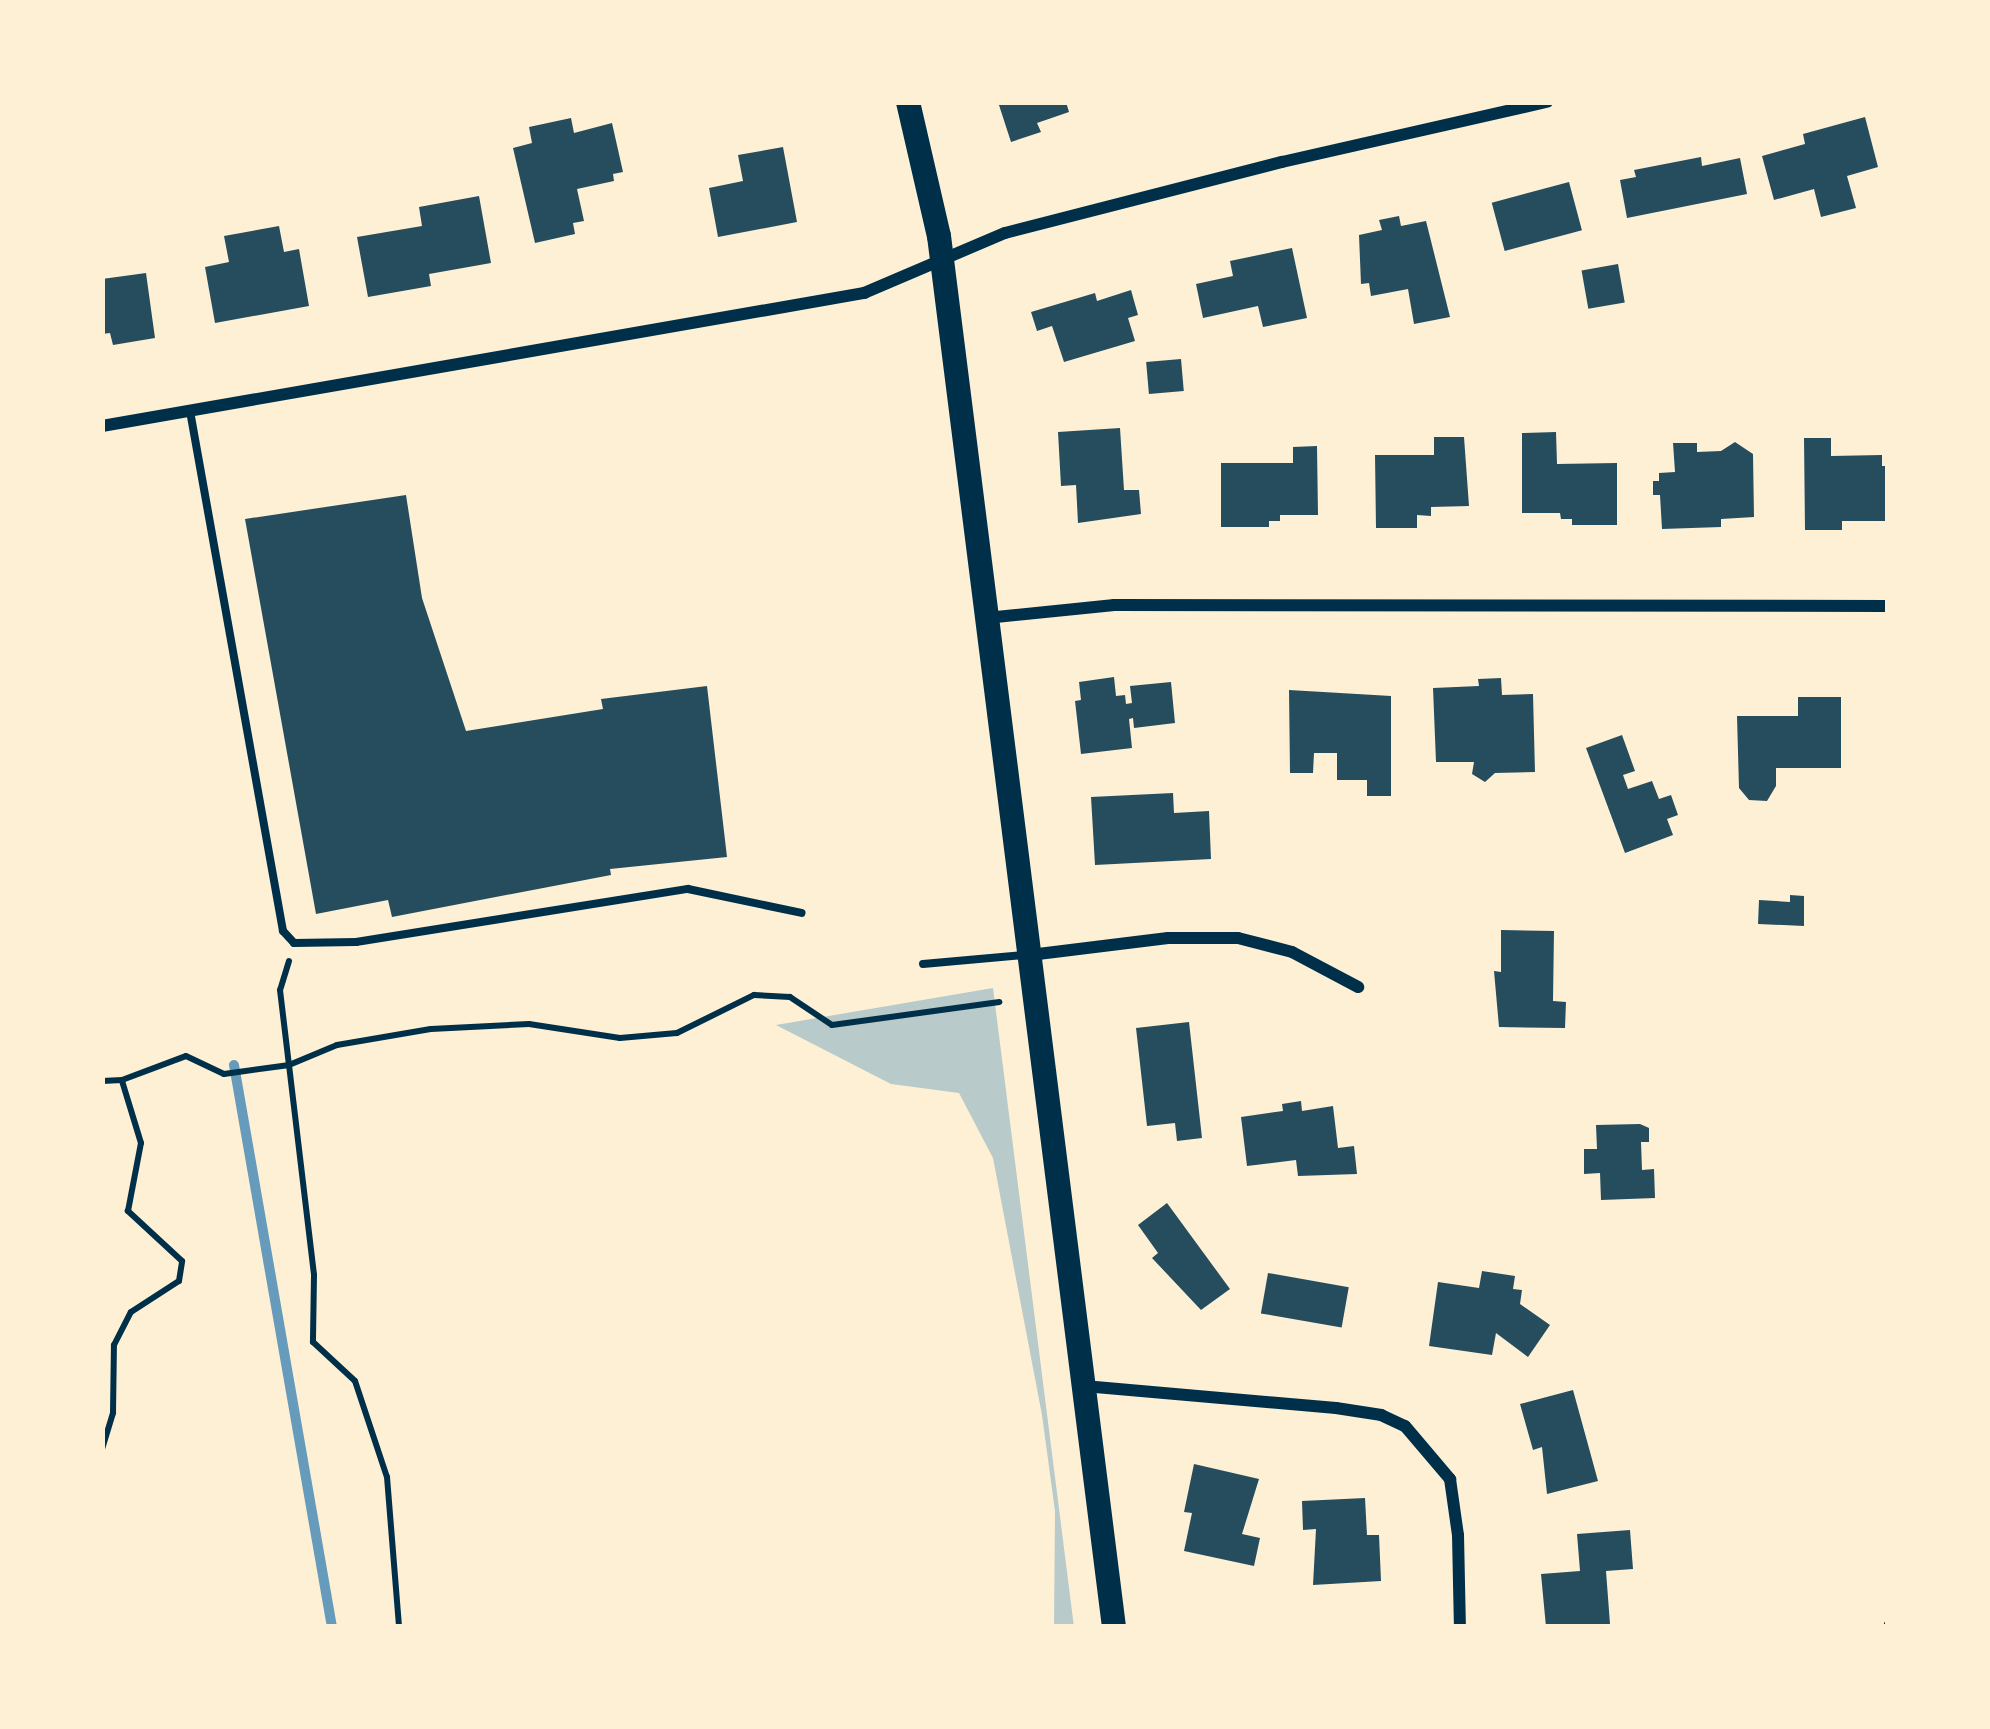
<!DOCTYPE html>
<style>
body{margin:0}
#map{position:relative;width:1990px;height:1729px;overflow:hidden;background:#fdf0d5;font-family:Manrope,sans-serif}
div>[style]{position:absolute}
.green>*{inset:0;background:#b9caca}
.stream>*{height:10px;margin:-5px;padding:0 5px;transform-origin:5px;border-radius:5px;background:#669bbc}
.building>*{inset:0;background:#264d5e;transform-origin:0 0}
.path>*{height:6px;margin:-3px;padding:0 3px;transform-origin:3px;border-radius:3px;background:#003049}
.service>*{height:8px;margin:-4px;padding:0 4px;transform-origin:4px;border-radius:4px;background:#003049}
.minor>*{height:12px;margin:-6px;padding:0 6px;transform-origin:6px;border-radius:6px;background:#003049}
.secondary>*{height:24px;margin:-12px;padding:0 12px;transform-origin:12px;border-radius:12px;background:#003049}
span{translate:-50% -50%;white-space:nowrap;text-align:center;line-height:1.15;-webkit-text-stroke:9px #fdf0d5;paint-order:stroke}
.frame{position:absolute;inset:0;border:105px solid #fdf0d5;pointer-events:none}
</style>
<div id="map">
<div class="green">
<i style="clip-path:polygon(993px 988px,1074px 1627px,1054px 1627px,1055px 1511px,1042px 1415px,993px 1158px,959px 1093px,891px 1084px,776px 1025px)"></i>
</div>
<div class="stream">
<i style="left:234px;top:1065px;width:570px;rotate:80.11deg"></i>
</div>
<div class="building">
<i style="clip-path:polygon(998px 102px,1066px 102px,1069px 112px,1037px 123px,1041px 132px,1011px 142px)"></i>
<i style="clip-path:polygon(1865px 117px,1878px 167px,1847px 176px,1856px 208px,1821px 217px,1814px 189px,1774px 200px,1762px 156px,1805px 144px,1803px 134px)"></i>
<i style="clip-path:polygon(571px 118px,574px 133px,612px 123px,623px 172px,613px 174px,614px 181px,577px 189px,584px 221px,573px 223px,575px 234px,535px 243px,513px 148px,532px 143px,529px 127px)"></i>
<i style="clip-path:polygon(783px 147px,797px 222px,718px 237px,709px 188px,743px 181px,738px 155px)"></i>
<i style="clip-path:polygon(1701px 157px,1702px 166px,1740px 158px,1747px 194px,1627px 218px,1620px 180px,1636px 177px,1634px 170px)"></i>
<i style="left:1569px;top:182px;width:50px;height:80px;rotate:75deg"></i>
<i style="clip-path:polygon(479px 196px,491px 263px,429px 274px,431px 286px,368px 297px,357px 237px,422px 226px,419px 207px)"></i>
<i style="clip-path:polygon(1399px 216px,1401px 226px,1426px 221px,1450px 317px,1414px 324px,1408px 289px,1371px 296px,1369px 283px,1361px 284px,1359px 235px,1382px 230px,1379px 220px)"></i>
<i style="clip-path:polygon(279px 226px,284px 252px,299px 249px,309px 306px,215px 323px,205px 267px,229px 262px,224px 236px)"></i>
<i style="clip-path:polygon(1292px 248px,1307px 318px,1263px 327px,1258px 306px,1203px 318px,1196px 284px,1233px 276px,1230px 261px)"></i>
<i style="left:1618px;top:264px;width:39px;height:37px;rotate:80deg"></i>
<i style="clip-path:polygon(146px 273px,155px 338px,113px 345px,110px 333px,102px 334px,102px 279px)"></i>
<i style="clip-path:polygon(1131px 290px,1138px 315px,1128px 318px,1135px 341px,1064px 362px,1052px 326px,1037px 331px,1031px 312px,1095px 293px,1097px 301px)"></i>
<i style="left:1181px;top:359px;width:32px;height:35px;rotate:85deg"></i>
<i style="clip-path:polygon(1120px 428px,1124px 490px,1139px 490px,1141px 514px,1078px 523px,1076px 485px,1061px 486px,1058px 432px)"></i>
<i style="clip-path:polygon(1556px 432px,1557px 464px,1617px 463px,1617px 525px,1572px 525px,1572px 519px,1561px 519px,1560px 513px,1522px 513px,1522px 433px)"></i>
<i style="clip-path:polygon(1434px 437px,1464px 437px,1469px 506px,1431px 507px,1431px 516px,1417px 515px,1417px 528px,1376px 528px,1375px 455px,1434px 455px)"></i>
<i style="clip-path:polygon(1804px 438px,1831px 438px,1831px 456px,1882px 455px,1882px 466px,1888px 466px,1888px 521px,1842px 521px,1842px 530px,1805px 530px)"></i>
<i style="clip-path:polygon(1735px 442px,1753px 454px,1754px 517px,1721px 519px,1721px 527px,1662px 529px,1660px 495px,1653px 495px,1653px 481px,1659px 481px,1659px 473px,1675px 472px,1673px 443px,1697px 443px,1697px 452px,1721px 451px)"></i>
<i style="clip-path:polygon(1317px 446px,1318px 515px,1280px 515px,1280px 521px,1269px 521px,1269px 527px,1221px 527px,1221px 463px,1293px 463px,1293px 447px)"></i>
<i style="clip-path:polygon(406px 495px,422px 598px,466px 731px,603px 709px,601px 699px,707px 686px,727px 857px,610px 869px,611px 875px,392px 917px,388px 900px,316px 914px,245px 519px)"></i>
<i style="clip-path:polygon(1114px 677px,1116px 696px,1125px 695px,1126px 704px,1132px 703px,1130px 686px,1171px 682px,1175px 723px,1134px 728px,1133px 718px,1129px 719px,1132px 748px,1081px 754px,1075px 701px,1081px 700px,1079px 682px)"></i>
<i style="clip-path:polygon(1501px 678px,1502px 695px,1533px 694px,1535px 772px,1495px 773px,1485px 782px,1472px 774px,1474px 762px,1436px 762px,1433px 688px,1479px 686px,1478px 679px)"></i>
<i style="clip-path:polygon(1289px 690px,1391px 696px,1391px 796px,1367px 796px,1367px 780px,1337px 780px,1337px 753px,1314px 753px,1313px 773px,1290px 773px)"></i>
<i style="clip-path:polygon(1798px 697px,1841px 697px,1841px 768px,1776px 768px,1776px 786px,1767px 801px,1749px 800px,1739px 788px,1737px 716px,1798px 716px)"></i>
<i style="clip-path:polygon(1622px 735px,1635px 771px,1623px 775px,1628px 789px,1652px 781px,1659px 799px,1671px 795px,1678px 815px,1667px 819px,1673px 835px,1625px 853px,1586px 748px)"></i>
<i style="clip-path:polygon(1173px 793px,1174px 813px,1209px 811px,1211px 859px,1095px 865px,1091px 797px)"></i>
<i style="clip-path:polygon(1790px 895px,1804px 896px,1804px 926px,1758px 924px,1759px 900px,1790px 902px)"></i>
<i style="clip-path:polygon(1501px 930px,1554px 931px,1553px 1001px,1566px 1002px,1565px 1028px,1499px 1027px,1494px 971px,1501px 972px)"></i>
<i style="clip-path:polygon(1189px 1022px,1202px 1138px,1177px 1141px,1175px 1123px,1147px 1126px,1136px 1028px)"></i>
<i style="clip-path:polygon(1301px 1101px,1302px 1111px,1333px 1106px,1338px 1148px,1354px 1146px,1357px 1174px,1298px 1176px,1296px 1160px,1247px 1166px,1241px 1117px,1283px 1111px,1282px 1104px)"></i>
<i style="clip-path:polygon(1640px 1124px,1649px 1128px,1649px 1142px,1641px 1142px,1642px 1170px,1654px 1169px,1655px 1198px,1601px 1200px,1600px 1173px,1584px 1174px,1584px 1149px,1597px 1149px,1596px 1125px)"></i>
<i style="clip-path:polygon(1167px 1203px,1230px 1289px,1201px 1310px,1152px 1258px,1158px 1253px,1138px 1225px)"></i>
<i style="clip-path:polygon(1482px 1271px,1515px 1276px,1513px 1289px,1522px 1290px,1520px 1304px,1550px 1325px,1528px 1357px,1496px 1333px,1492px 1355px,1429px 1346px,1438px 1282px,1479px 1288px)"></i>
<i style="left:1268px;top:1273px;width:82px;height:41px;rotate:10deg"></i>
<i style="clip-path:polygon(1573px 1390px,1598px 1481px,1547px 1494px,1542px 1447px,1533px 1450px,1520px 1404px)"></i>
<i style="clip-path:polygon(1194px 1464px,1259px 1479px,1242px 1534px,1260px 1538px,1254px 1566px,1184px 1551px,1192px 1513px,1184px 1512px)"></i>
<i style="clip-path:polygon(1365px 1498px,1367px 1535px,1379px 1535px,1381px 1581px,1313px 1585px,1316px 1529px,1303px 1530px,1302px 1501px)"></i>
<i style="clip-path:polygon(1630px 1530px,1633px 1569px,1606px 1571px,1610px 1624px,1546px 1627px,1541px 1574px,1580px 1571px,1577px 1534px)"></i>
</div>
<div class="path">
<i style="left:289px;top:961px;width:30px;rotate:107deg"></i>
<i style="left:280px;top:990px;width:76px;rotate:83.2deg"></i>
<i style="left:289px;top:1065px;width:52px;rotate:-22.6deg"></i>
<i style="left:337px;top:1045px;width:95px;rotate:-9.7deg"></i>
<i style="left:431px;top:1029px;width:98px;rotate:-2.9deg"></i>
<i style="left:529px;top:1024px;width:92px;rotate:8.7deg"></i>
<i style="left:620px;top:1038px;width:57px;rotate:-5deg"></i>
<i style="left:677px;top:1033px;width:86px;rotate:-26.3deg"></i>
<i style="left:754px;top:995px;width:36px;rotate:3deg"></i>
<i style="left:790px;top:997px;width:50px;rotate:33.7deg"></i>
<i style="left:832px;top:1025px;width:169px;rotate:-7.8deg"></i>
<i style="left:102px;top:1081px;width:20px;rotate:-3deg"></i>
<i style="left:122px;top:1080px;width:68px;rotate:-20.6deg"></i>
<i style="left:186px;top:1056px;width:42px;rotate:25.3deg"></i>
<i style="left:224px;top:1074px;width:66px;rotate:-7.9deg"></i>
<i style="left:289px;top:1065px;width:211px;rotate:83.2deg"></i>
<i style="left:314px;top:1275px;width:67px;rotate:90.9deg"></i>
<i style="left:313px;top:1342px;width:57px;rotate:42.9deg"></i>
<i style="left:355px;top:1381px;width:101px;rotate:71.6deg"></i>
<i style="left:387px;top:1477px;width:150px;rotate:85.4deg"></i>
<i style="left:102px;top:1449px;width:38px;rotate:-73deg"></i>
<i style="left:113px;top:1413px;width:68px;rotate:-89.2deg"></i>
<i style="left:114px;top:1345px;width:37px;rotate:-63deg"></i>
<i style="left:131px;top:1312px;width:57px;rotate:-32.9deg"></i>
<i style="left:179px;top:1281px;width:20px;rotate:-81deg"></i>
<i style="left:182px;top:1261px;width:74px;rotate:-137.2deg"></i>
<i style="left:128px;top:1211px;width:69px;rotate:-79.2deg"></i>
<i style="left:141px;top:1143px;width:65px;rotate:-107deg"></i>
</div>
<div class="service">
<i style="left:190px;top:411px;width:528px;rotate:79.86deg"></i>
<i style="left:283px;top:931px;width:16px;rotate:47deg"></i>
<i style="left:294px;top:943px;width:62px;rotate:-0.9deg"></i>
<i style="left:356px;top:942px;width:336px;rotate:-9.1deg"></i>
<i style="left:688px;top:889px;width:116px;rotate:11.9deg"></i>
<i style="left:923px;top:964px;width:100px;rotate:-5.1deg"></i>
<i style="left:1887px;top:1627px;width:3px;rotate:-72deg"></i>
</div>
<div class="minor">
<i style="left:102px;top:426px;width:774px;rotate:-9.9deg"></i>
<i style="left:864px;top:293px;width:153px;rotate:-23.1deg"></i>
<i style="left:1005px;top:233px;width:286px;rotate:-14.4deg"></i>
<i style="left:1282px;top:162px;width:272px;rotate:-12.8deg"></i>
<i style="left:986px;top:618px;width:129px;rotate:-5.8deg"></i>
<i style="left:1114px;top:605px;width:774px;rotate:0.07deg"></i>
<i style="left:1030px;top:955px;width:139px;rotate:-7deg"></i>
<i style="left:1168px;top:938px;width:70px"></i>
<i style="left:1238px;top:938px;width:56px;rotate:14.5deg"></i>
<i style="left:1292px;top:952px;width:75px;rotate:27.9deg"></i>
<i style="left:1084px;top:1386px;width:253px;rotate:5deg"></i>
<i style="left:1336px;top:1408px;width:46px;rotate:8.8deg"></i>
<i style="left:1381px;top:1415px;width:26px;rotate:25deg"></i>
<i style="left:1405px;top:1426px;width:70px;rotate:49.7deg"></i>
<i style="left:1450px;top:1479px;width:57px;rotate:81.9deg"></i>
<i style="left:1458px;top:1535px;width:92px;rotate:88.8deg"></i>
</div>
<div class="secondary">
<i style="left:908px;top:102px;width:138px;rotate:77deg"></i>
<i style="left:939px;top:236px;width:1402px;rotate:82.83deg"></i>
</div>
<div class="frame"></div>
</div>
